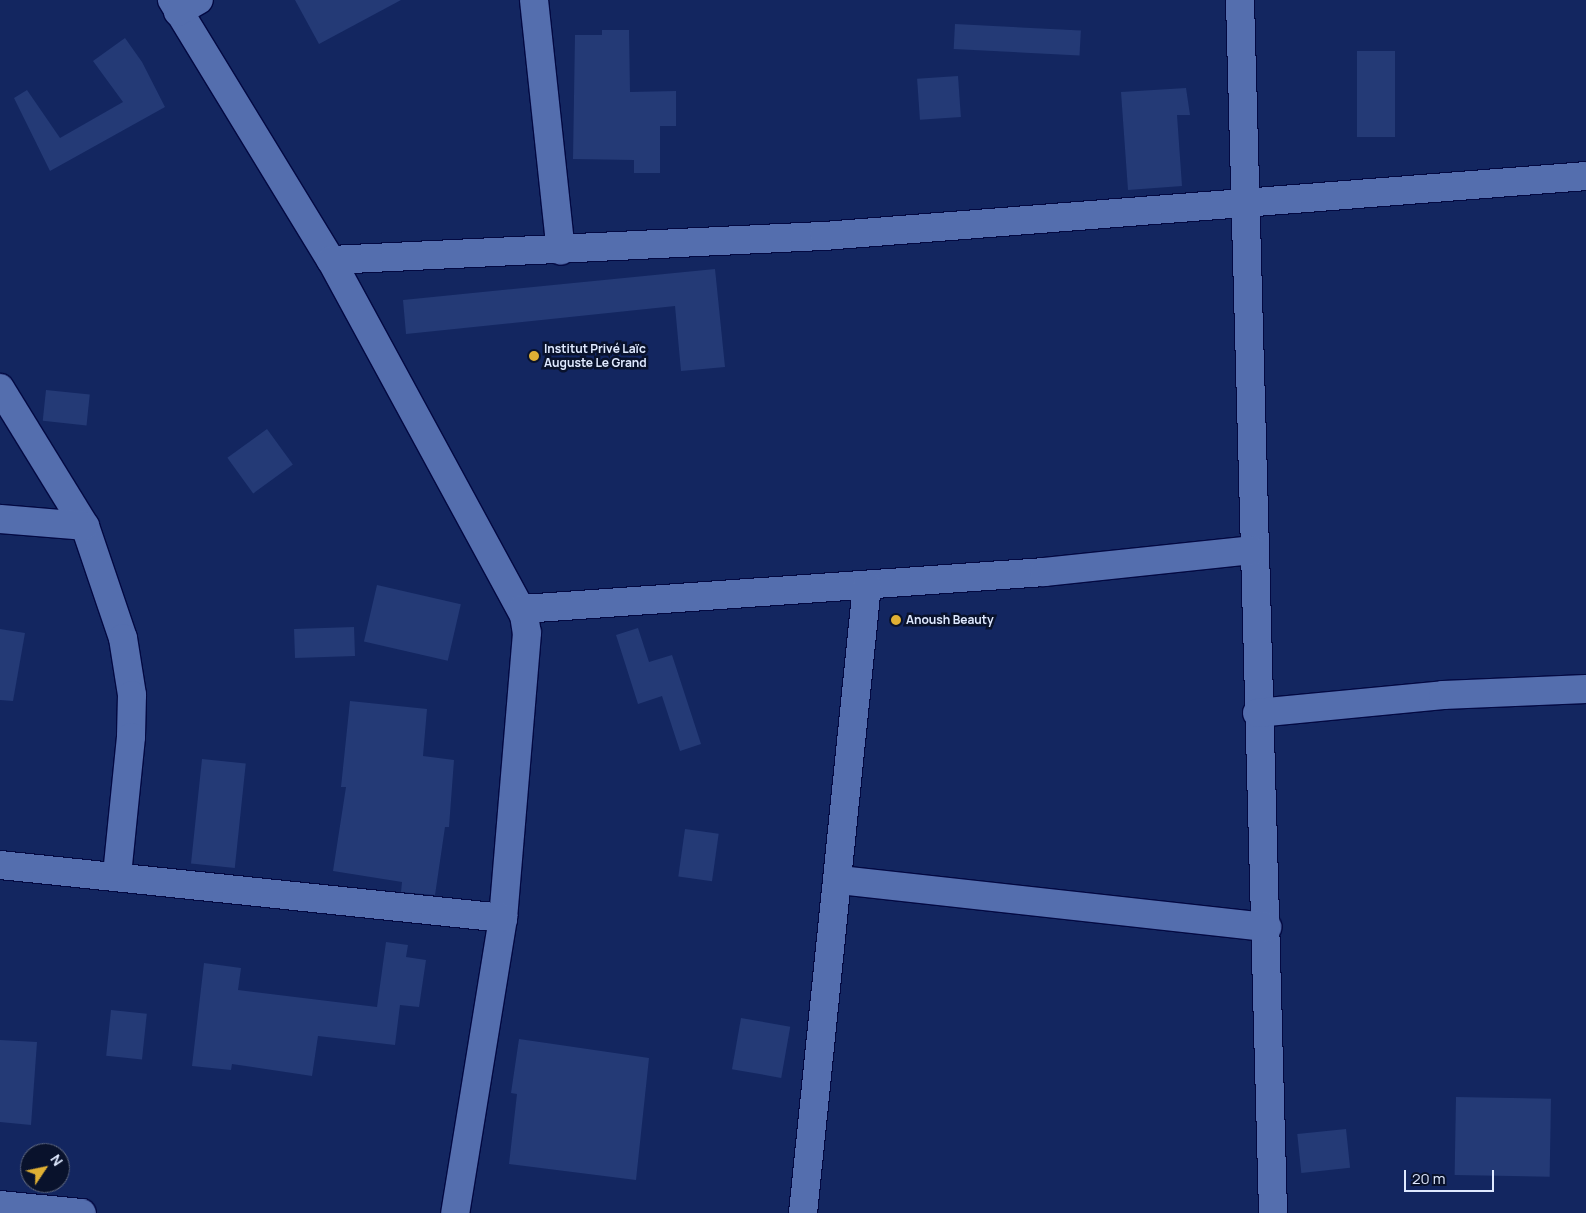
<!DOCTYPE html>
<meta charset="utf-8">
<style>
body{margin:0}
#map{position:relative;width:1586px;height:1213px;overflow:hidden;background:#132660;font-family:Manrope,sans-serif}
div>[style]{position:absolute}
.building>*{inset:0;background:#243a76;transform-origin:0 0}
.roads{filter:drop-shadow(1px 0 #030942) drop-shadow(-1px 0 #030942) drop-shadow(0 1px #030942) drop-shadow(0 -1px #030942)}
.minor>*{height:28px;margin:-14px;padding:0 14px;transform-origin:14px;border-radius:14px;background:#546eae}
.dots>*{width:14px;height:14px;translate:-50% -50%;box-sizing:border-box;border:2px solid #09122c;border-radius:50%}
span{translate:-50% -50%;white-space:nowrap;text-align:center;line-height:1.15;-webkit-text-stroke:5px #09122c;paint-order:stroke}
.poi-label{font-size:12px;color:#dfe9ff;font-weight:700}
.left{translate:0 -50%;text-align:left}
.north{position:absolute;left:20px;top:1143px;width:50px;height:50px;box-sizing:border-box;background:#09122c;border:1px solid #5f6880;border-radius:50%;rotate:56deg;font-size:14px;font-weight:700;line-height:20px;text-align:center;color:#dfe9ff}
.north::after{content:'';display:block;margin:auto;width:18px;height:22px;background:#e0b034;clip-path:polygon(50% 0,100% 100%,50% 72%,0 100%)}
.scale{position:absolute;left:1404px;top:1170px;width:90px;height:22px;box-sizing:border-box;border:2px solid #dfe9ff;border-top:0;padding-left:6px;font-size:15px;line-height:18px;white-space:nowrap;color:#dfe9ff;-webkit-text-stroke:4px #09122c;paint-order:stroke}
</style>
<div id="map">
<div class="building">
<i style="clip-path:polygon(295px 0,401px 0,319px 44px)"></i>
<i style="left:955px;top:24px;width:126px;height:25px;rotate:3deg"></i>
<i style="clip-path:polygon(602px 30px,629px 30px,630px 92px,676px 91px,676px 126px,660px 126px,660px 173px,634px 173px,634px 160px,573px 159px,575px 35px,602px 35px)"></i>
<i style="clip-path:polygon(125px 38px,142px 62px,165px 107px,50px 171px,14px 98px,27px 90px,60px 138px,123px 102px,93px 61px)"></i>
<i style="left:1357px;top:51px;width:38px;height:86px"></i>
<i style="left:958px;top:76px;width:41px;height:41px;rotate:86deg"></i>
<i style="clip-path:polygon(1186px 88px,1190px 115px,1177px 115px,1182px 186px,1128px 190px,1121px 92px)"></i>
<i style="clip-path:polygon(715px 269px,725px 367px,681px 371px,675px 306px,406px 334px,403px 300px)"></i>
<i style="left:46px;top:390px;width:44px;height:31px;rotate:6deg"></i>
<i style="left:267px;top:429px;width:44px;height:49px;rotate:54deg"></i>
<i style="left:377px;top:585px;width:86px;height:58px;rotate:13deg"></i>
<i style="left:354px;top:627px;width:29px;height:60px;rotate:88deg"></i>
<i style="clip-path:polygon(638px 628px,649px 662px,672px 655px,701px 744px,680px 751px,662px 696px,638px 704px,616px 635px)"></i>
<i style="clip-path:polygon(0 629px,25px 633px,13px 701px,0 700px)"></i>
<i style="clip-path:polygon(350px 701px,427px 709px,423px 756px,454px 760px,449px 827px,445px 827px,435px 895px,401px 892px,402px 882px,333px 871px,346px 787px,341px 787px)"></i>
<i style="left:202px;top:759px;width:44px;height:105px;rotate:6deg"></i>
<i style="left:685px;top:829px;width:34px;height:48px;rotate:8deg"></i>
<i style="clip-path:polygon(386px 942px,408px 945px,406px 957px,426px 960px,419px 1007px,400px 1005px,395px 1045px,318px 1036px,312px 1076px,232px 1064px,231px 1070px,192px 1066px,204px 963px,241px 968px,238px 990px,377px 1007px)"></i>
<i style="left:111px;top:1010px;width:36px;height:46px;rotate:6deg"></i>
<i style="left:741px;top:1018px;width:50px;height:52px;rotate:10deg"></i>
<i style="clip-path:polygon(519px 1039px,649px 1058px,636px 1180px,509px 1164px,517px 1094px,511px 1093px)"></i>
<i style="clip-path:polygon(0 1040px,37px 1042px,31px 1125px,0 1122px)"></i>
<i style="left:1456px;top:1097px;width:95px;height:78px;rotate:1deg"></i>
<i style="left:1346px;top:1129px;width:39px;height:49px;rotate:84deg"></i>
</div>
<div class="roads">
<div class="minor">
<i style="left:172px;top:0;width:305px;rotate:58.6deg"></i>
<i style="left:331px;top:260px;width:404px;rotate:61.5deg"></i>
<i style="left:524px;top:615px;width:18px;rotate:81deg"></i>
<i style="left:527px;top:633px;width:286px;rotate:94.8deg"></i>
<i style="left:503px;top:918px;width:299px;rotate:99.2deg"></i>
<i style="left:534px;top:0;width:252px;rotate:83.9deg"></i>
<i style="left:1240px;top:0;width:1213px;rotate:88.44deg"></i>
<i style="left:178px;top:12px;width:24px;rotate:-30deg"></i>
<i style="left:331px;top:260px;width:494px;rotate:-2.8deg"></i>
<i style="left:824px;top:236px;width:764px;rotate:-4.5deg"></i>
<i style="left:0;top:388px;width:162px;rotate:58.4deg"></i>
<i style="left:85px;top:526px;width:118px;rotate:71.3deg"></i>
<i style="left:123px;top:638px;width:58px;rotate:81deg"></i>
<i style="left:132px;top:695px;width:42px;rotate:91.4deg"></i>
<i style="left:131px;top:737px;width:139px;rotate:95.8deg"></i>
<i style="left:0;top:519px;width:85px;rotate:4.7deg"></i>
<i style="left:522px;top:609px;width:523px;rotate:-4.05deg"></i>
<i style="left:1044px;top:572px;width:209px;rotate:-6deg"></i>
<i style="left:1257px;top:713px;width:187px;rotate:-5.5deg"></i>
<i style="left:1443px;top:695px;width:143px;rotate:-2.4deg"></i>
<i style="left:0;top:865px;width:506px;rotate:6.01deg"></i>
<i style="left:840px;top:880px;width:430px;rotate:6.3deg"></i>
<i style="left:0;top:1205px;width:82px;rotate:5.6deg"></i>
<i style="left:803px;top:1213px;width:631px;rotate:-84.18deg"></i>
</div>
</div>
<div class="dots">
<i style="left:534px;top:356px;background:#e0b034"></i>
<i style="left:896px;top:620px;background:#e0b034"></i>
</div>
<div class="poi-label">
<span class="left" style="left:544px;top:356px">Institut Privé Laïc<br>Auguste Le Grand</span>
<span class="left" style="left:906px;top:620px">Anoush Beauty</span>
</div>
<div class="north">N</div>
<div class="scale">20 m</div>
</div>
